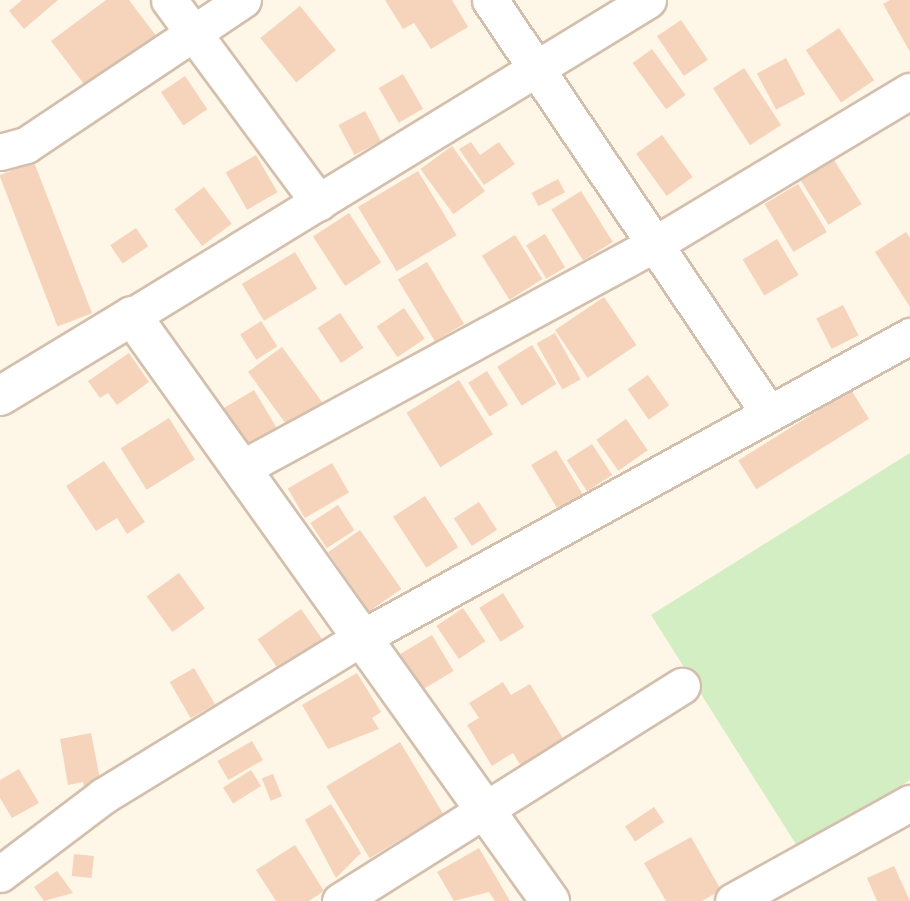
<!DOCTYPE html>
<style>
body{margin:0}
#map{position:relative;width:910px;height:901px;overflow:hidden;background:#fef6e6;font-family:Signika,sans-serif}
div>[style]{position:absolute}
.green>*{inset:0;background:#d3eec3}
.building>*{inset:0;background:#f6d4bb;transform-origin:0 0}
.roads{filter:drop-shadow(2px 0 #d4bfad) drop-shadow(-2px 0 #d4bfad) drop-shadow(0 2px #d4bfad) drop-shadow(0 -2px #d4bfad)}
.minor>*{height:35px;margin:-17.5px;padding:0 17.5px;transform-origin:17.5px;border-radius:17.5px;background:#fff}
.tertiary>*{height:38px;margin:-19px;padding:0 19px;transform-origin:19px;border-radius:19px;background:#fff}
span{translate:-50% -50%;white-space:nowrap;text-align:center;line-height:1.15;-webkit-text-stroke:6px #fff9ef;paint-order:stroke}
</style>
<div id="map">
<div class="green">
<i style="clip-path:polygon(910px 453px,910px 780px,799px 849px,651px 615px)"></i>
</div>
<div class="building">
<i style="clip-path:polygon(22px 0,58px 0,24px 29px,9px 11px)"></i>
<i style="clip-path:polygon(106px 0,129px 0,157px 37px,87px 88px,51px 41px)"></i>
<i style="clip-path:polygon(385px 0,452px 0,468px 27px,431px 49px,414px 23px,403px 29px)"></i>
<i style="clip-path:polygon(890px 0,910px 0,910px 52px,883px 4px)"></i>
<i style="left:300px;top:6px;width:57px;height:51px;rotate:51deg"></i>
<i style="left:681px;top:20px;width:48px;height:29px;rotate:56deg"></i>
<i style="left:839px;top:28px;width:63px;height:40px;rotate:56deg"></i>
<i style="left:652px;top:49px;width:57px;height:24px;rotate:54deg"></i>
<i style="left:786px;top:58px;width:41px;height:33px;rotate:62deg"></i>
<i style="left:744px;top:68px;width:68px;height:37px;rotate:57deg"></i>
<i style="left:403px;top:74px;width:40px;height:28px;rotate:60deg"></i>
<i style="left:185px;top:76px;width:40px;height:29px;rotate:56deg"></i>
<i style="left:365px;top:111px;width:34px;height:30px;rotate:62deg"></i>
<i style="left:662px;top:135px;width:52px;height:32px;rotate:54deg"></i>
<i style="clip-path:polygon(471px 142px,480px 155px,499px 142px,515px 164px,484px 185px,459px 149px)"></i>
<i style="left:452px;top:146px;width:56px;height:39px;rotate:54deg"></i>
<i style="left:256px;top:155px;width:43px;height:35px;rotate:60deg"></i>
<i style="left:834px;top:160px;width:52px;height:39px;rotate:58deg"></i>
<i style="left:34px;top:162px;width:162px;height:37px;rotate:69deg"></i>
<i style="left:418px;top:171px;width:75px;height:70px;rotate:59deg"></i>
<i style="left:558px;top:179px;width:15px;height:30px;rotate:62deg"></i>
<i style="left:798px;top:184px;width:56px;height:39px;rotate:59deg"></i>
<i style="left:204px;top:187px;width:46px;height:37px;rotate:53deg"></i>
<i style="left:581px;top:191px;width:60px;height:35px;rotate:58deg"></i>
<i style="left:349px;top:213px;width:59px;height:43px;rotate:57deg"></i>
<i style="left:136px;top:228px;width:22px;height:31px;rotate:56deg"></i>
<i style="clip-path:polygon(906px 232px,910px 238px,910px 307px,875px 252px)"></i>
<i style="left:545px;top:234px;width:39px;height:22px;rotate:59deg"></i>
<i style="left:515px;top:235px;width:52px;height:39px;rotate:58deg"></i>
<i style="left:777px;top:239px;width:42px;height:40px;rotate:59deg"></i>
<i style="left:295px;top:252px;width:43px;height:62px;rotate:59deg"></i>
<i style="left:427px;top:262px;width:72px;height:34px;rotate:59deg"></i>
<i style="left:604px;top:297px;width:58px;height:59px;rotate:56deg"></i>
<i style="left:843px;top:305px;width:34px;height:30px;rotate:63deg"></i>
<i style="left:404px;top:308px;width:37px;height:33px;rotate:56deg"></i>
<i style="left:340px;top:313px;width:42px;height:27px;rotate:56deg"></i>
<i style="left:261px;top:321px;width:30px;height:25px;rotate:57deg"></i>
<i style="left:555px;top:333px;width:53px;height:21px;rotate:61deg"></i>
<i style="left:532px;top:345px;width:46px;height:41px;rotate:58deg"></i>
<i style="left:282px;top:347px;width:81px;height:42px;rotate:54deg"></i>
<i style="clip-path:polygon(129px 353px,149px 382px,117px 405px,108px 393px,100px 398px,88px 381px)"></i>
<i style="left:487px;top:371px;width:40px;height:22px;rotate:58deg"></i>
<i style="left:648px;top:375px;width:37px;height:25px;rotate:55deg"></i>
<i style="left:459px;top:380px;width:64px;height:62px;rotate:58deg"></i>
<i style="left:254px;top:390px;width:55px;height:38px;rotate:59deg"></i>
<i style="left:851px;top:390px;width:34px;height:133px;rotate:58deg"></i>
<i style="left:169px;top:418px;width:49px;height:57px;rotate:58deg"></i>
<i style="left:626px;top:419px;width:38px;height:36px;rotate:55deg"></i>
<i style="left:592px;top:444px;width:37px;height:30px;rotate:57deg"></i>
<i style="left:556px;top:450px;width:57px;height:29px;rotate:59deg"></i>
<i style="clip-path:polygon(104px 461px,145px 522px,127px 534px,117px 518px,96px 531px,66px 486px)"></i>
<i style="left:332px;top:463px;width:34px;height:51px;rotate:60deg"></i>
<i style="left:425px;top:496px;width:61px;height:38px;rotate:57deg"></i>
<i style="left:479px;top:502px;width:33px;height:30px;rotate:57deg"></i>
<i style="left:338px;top:505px;width:30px;height:33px;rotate:57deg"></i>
<i style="left:360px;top:530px;width:72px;height:39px;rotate:55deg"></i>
<i style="left:179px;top:573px;width:44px;height:40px;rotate:54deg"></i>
<i style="left:503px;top:593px;width:40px;height:28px;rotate:58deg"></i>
<i style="left:463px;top:608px;width:40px;height:32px;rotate:56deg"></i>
<i style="left:301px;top:609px;width:37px;height:53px;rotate:55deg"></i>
<i style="left:432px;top:635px;width:42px;height:37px;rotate:59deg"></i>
<i style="left:194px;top:668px;width:42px;height:28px;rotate:60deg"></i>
<i style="clip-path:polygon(357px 673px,381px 712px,372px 718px,379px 729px,328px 749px,302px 705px)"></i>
<i style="clip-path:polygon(503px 682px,511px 695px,530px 684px,567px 745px,524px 771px,513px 753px,492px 766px,467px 725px,479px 718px,469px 703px)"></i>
<i style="clip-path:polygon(91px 733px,102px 789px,85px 792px,83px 782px,68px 785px,60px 739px)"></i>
<i style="left:252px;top:741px;width:22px;height:40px;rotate:60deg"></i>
<i style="left:400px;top:742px;width:84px;height:86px;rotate:59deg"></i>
<i style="clip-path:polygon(19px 769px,39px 803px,12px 818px,0 798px,0 780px)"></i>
<i style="left:251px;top:770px;width:19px;height:33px;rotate:58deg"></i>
<i style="left:273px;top:774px;width:24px;height:12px;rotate:68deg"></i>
<i style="clip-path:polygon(331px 804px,361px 853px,336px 878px,305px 820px)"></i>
<i style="left:654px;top:807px;width:18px;height:35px;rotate:56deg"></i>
<i style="clip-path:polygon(691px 837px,721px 890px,702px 901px,666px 901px,644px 863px)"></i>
<i style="clip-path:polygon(295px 845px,324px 891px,309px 901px,276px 901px,256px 870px)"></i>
<i style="clip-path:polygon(479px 848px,510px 901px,495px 901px,489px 892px,454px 901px,437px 872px)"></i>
<i style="left:74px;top:854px;width:20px;height:22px;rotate:6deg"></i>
<i style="clip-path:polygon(894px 866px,910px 901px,877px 901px,867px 878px)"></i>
<i style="clip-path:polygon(57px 871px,73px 893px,44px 901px,34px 887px)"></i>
</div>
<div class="roads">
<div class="minor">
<i style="left:169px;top:0;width:252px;rotate:53.5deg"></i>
<i style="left:490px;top:0;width:498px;rotate:56deg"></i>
<i style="left:0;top:152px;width:27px;rotate:-15deg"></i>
<i style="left:26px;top:145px;width:261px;rotate:-33.8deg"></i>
<i style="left:132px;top:316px;width:605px;rotate:-31.48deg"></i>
<i style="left:244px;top:467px;width:468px;rotate:-28.5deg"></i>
<i style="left:655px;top:244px;width:297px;rotate:-31deg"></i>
<i style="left:0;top:874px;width:129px;rotate:-37.1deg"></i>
<i style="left:103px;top:796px;width:303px;rotate:-31.5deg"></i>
<i style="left:361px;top:638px;width:627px;rotate:-28.81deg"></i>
<i style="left:340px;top:901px;width:404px;rotate:-32.2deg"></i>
<i style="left:733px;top:901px;width:202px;rotate:-29deg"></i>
</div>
<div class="tertiary">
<i style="left:0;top:396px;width:154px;rotate:-31.2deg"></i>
<i style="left:132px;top:316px;width:719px;rotate:54.45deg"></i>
</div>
</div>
</div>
